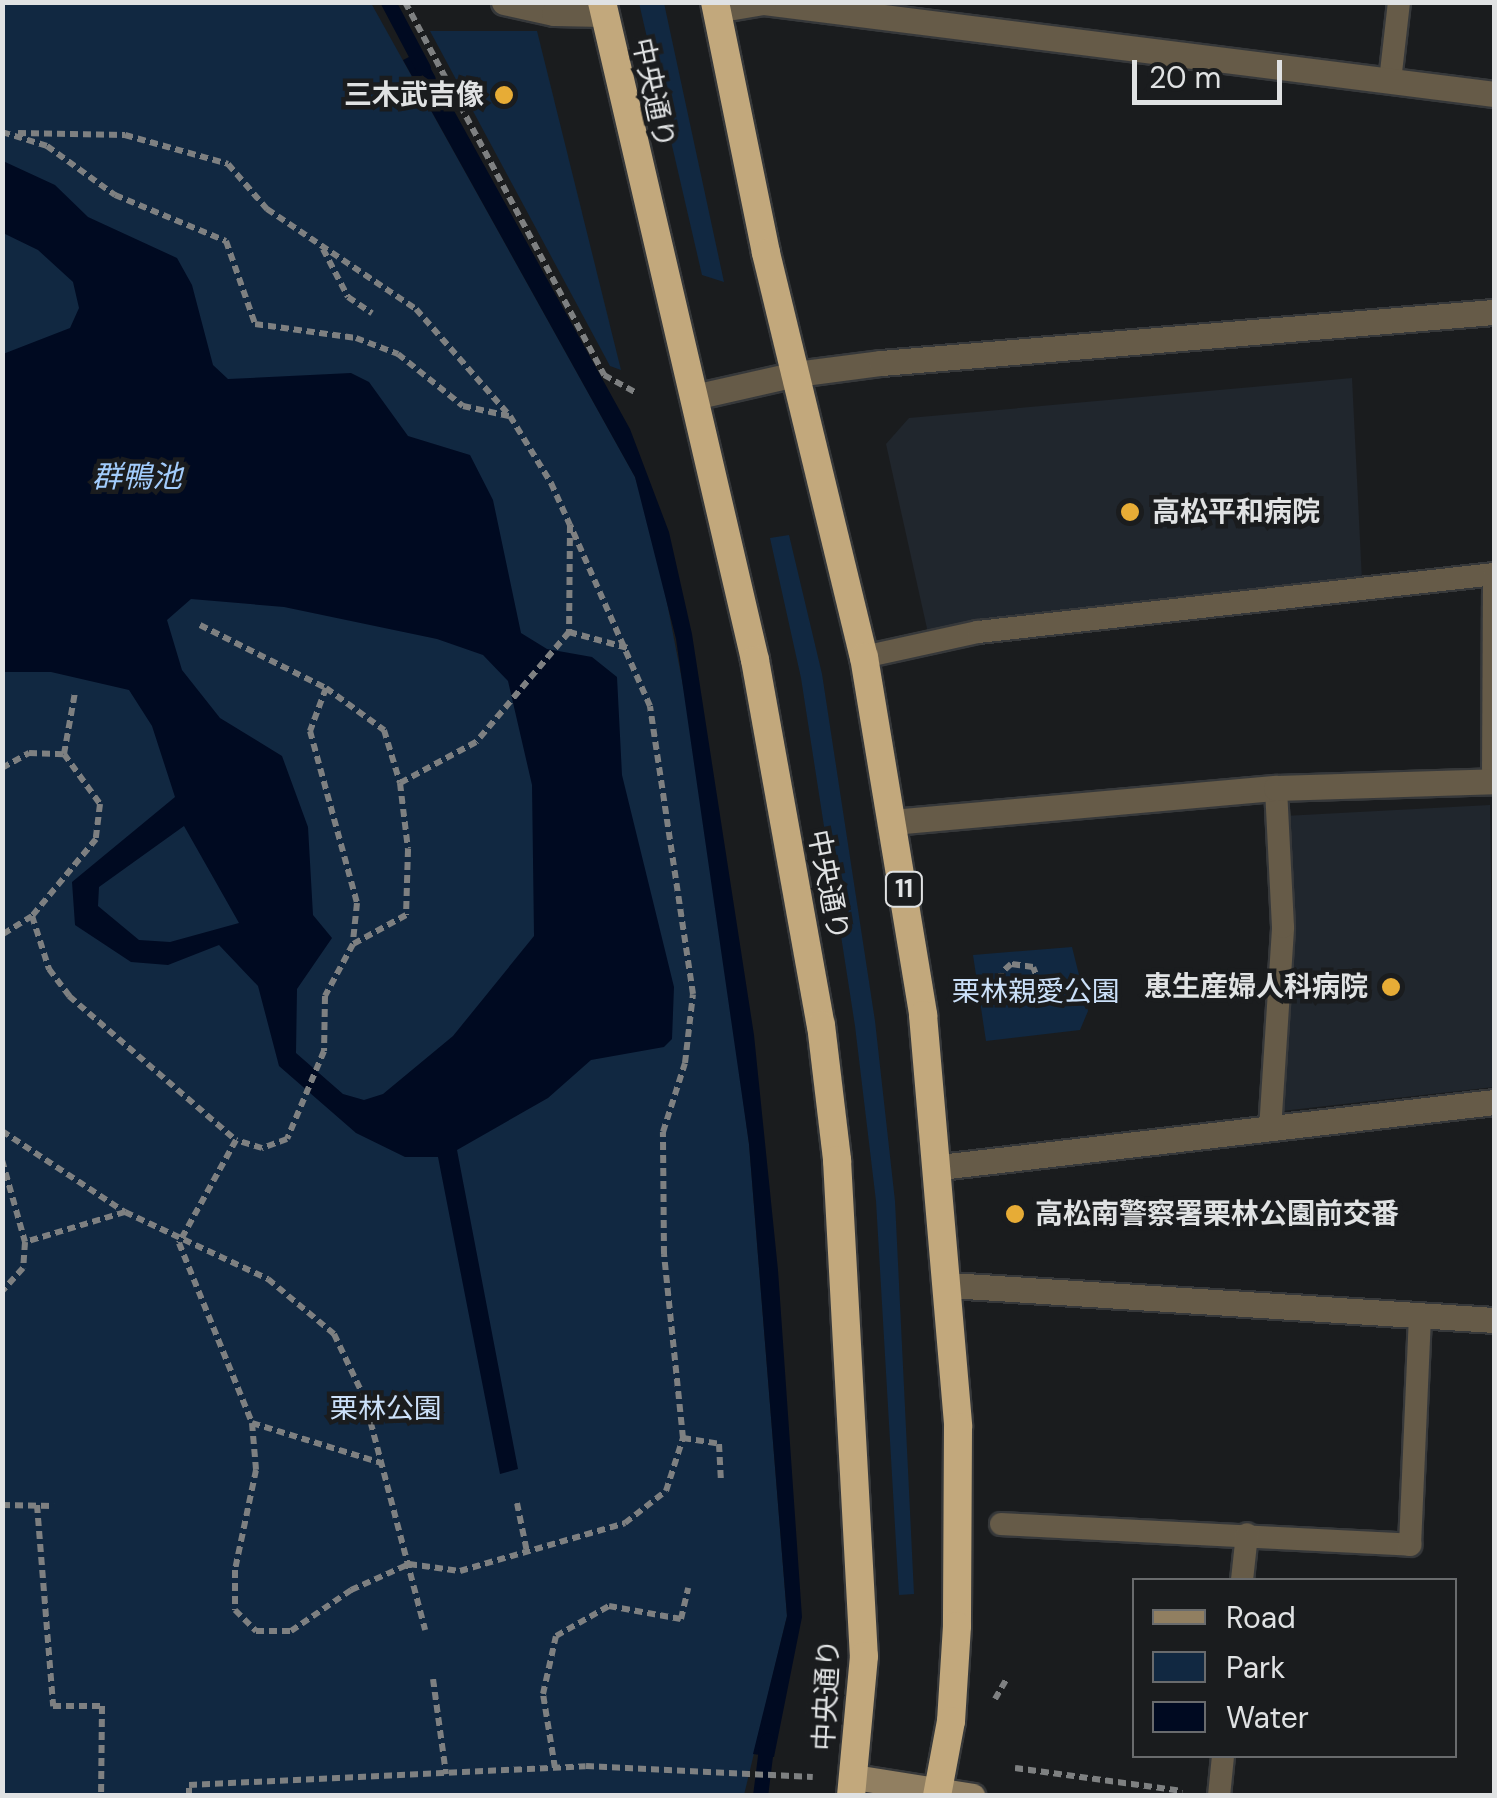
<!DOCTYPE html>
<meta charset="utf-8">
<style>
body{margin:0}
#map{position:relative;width:1497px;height:1798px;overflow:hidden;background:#1a1c1e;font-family:"DM Sans","Noto Sans JP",sans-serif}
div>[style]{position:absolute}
.built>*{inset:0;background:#20262d}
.green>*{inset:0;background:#112841}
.water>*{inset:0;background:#000a21}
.stream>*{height:15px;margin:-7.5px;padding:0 7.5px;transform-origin:7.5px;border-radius:7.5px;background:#000a21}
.path>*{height:6px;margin-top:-3px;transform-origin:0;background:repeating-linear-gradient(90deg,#7e8081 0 8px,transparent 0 13px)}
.roads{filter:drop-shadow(2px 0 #36383a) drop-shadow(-2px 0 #36383a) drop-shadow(0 2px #36383a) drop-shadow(0 -2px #36383a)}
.service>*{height:22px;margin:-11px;padding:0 11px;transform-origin:11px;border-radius:11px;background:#665b48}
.minor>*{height:25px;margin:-12.5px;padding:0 12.5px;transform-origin:12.5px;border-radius:12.5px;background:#665b48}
.tertiary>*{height:25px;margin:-12.5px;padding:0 12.5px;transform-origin:12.5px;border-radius:12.5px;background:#665b48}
.secondary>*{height:25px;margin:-12.5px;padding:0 12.5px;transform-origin:12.5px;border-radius:12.5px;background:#917f61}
.trunk>*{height:28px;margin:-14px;padding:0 14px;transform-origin:14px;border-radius:14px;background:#c2a87c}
.dots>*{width:28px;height:28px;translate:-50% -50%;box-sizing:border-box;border:5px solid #1a1c1e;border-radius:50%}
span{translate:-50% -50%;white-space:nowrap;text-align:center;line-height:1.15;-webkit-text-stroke:9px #1a1c1e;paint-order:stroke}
.shield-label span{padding:2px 8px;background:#1a1c1e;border:2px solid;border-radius:8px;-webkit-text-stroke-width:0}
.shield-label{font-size:25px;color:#e0e2e3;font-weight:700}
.street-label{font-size:28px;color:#e0e2e3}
.poi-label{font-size:28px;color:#e0e2e3;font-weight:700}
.right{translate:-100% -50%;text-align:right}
.left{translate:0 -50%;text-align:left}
.park-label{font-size:28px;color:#cbe0f9}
.water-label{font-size:30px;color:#a2ccfc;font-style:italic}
.frame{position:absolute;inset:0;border:5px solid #e0e2e3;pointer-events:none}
.legend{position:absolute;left:1132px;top:1578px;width:325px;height:180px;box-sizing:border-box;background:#1a1c1e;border:2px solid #696b6d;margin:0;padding:12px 18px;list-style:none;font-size:30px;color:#e0e2e3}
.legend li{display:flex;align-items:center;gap:20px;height:50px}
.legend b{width:50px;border:2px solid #696b6d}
.scale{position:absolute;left:1132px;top:60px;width:150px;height:45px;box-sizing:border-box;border:5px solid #e0e2e3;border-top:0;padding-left:12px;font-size:30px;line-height:35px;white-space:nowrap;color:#e0e2e3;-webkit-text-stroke:8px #1a1c1e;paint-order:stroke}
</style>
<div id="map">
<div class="built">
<i style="clip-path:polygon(1352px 378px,1362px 581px,928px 633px,886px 444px,909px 418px)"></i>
<i style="clip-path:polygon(1490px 805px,1494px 1087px,1282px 1111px,1289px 927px,1284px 816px)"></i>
</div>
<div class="green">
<i style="clip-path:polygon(3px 3px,371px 3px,635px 477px,654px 535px,701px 779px,749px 1144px,787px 1616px,744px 1795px,3px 1795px)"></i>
<i style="clip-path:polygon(639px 3px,664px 3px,724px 282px,702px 275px)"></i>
<i style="clip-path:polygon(430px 31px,537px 31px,621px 370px,610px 366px)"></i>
<i style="clip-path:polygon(789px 535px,822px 674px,875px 1021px,895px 1201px,914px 1594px,899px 1595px,876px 1201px,855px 1026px,801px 678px,770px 538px)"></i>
<i style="clip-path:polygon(1072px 947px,1088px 1011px,1080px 1030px,986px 1041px,973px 955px)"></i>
</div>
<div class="water">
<i style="clip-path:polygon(421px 51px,630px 429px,669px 532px,692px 634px,754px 1035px,778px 1270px,802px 1617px,774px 1757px,753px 1754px,787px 1616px,749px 1144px,676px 639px,635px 477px,403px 60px)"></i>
<i style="clip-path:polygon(evenodd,3px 161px,55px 185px,88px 217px,177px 258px,192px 285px,213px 365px,228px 379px,351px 373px,369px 382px,408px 436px,470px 455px,493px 500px,521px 633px,547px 649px,592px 657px,617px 677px,622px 775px,674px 987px,672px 1039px,664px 1047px,591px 1060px,548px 1098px,457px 1150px,518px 1469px,500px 1474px,438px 1157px,405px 1157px,356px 1133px,279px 1066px,258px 986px,219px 945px,168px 965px,131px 962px,75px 925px,72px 882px,175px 797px,152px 726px,129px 690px,51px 672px,3px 672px,3px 354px,70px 328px,79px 308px,73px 282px,38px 250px,3px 233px,3px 161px,191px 599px,284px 607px,437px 639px,483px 655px,508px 681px,532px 785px,534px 936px,453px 1036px,383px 1094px,364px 1100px,343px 1094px,296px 1053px,297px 989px,332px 938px,313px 915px,308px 827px,282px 756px,220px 718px,182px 670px,167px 620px,191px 599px,3px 161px,184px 826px,239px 923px,170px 942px,139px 940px,98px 906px,99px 887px,184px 826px)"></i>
</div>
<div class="stream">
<i style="left:388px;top:2px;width:75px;rotate:62.1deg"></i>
<i style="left:760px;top:1796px;width:56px;rotate:-82.9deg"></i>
</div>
<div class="path">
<i style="left:405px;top:2px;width:423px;rotate:61.9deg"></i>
<i style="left:604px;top:375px;width:38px;rotate:29deg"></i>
<i style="left:2px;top:132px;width:47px;rotate:17.3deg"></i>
<i style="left:47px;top:146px;width:84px;rotate:35.8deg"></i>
<i style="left:115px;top:195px;width:120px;rotate:22.5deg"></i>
<i style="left:226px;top:241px;width:88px;rotate:70.7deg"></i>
<i style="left:255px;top:324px;width:102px;rotate:7.9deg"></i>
<i style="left:356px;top:338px;width:45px;rotate:20.9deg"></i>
<i style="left:398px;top:354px;width:83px;rotate:38.7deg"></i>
<i style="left:463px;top:406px;width:47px;rotate:12.3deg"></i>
<i style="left:18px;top:133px;width:107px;rotate:1.1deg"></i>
<i style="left:125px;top:135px;width:107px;rotate:15.7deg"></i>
<i style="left:228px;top:164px;width:60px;rotate:49.1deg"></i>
<i style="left:267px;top:209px;width:179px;rotate:33.9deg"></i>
<i style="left:416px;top:309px;width:142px;rotate:48.7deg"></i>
<i style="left:510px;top:416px;width:79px;rotate:58.5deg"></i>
<i style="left:551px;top:483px;width:46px;rotate:65.7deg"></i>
<i style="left:570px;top:525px;width:107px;rotate:90.5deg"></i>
<i style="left:569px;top:632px;width:144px;rotate:130.2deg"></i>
<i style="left:476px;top:742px;width:86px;rotate:151.7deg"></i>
<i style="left:323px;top:249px;width:54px;rotate:62.5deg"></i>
<i style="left:348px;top:297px;width:29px;rotate:34deg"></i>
<i style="left:200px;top:625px;width:141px;rotate:26.6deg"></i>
<i style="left:326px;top:688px;width:72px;rotate:35.9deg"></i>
<i style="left:384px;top:730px;width:55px;rotate:73.2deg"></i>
<i style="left:400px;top:783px;width:66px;rotate:83.1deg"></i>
<i style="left:408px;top:849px;width:66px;rotate:91.7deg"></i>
<i style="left:406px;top:915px;width:60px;rotate:151.3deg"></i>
<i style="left:353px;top:944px;width:59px;rotate:118.3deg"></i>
<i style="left:325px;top:996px;width:55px;rotate:91deg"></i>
<i style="left:324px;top:1051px;width:95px;rotate:112.8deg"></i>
<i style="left:287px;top:1139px;width:27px;rotate:160deg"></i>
<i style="left:262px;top:1148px;width:27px;rotate:-163deg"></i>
<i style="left:569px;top:632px;width:61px;rotate:15.2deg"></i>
<i style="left:326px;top:688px;width:46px;rotate:110.4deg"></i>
<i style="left:310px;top:731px;width:178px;rotate:74.7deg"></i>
<i style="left:357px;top:903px;width:39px;rotate:96deg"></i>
<i style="left:64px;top:754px;width:63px;rotate:-79.9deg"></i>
<i style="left:2px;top:768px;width:31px;rotate:-29deg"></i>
<i style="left:29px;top:753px;width:35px;rotate:2deg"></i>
<i style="left:64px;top:754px;width:62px;rotate:54.2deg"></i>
<i style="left:100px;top:804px;width:35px;rotate:97deg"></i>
<i style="left:96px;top:839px;width:100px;rotate:129.7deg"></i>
<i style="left:32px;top:916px;width:36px;rotate:148deg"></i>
<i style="left:32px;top:916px;width:56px;rotate:72.2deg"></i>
<i style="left:49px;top:969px;width:34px;rotate:53deg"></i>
<i style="left:69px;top:996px;width:221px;rotate:40.8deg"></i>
<i style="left:236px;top:1140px;width:118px;rotate:119deg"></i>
<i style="left:179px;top:1243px;width:194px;rotate:67.9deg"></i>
<i style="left:252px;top:1423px;width:47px;rotate:85.1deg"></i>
<i style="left:256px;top:1470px;width:102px;rotate:101.9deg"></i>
<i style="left:235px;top:1570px;width:40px;rotate:90deg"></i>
<i style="left:235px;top:1610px;width:30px;rotate:45deg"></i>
<i style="left:256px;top:1631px;width:35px"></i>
<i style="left:291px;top:1631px;width:73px;rotate:-34.3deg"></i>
<i style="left:351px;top:1590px;width:64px;rotate:-24.1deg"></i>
<i style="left:409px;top:1564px;width:51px;rotate:7.8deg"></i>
<i style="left:460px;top:1571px;width:172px;rotate:-16.2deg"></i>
<i style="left:625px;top:1523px;width:52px;rotate:-38deg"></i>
<i style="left:666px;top:1491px;width:56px;rotate:-72.2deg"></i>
<i style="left:683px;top:1438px;width:185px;rotate:-95.9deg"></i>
<i style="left:664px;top:1254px;width:122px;rotate:-90.5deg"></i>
<i style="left:663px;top:1132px;width:72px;rotate:-72.3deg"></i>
<i style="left:685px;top:1063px;width:69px;rotate:-83.4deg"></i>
<i style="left:693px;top:994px;width:291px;rotate:-98.5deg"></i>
<i style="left:650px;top:706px;width:198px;rotate:-113.8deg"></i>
<i style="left:970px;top:1000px;width:61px;rotate:0.9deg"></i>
<i style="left:1031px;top:1001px;width:18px;rotate:-61deg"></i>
<i style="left:1040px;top:985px;width:19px;rotate:-111deg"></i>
<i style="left:1033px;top:967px;width:22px;rotate:-172deg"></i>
<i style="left:1011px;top:964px;width:13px;rotate:138deg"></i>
<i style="left:1001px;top:973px;width:24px;rotate:85deg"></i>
<i style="left:2px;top:1131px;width:147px;rotate:33.4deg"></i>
<i style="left:125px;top:1212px;width:104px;rotate:163.3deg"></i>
<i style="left:25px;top:1242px;width:26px;rotate:94deg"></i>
<i style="left:23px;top:1268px;width:31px;rotate:132deg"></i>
<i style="left:2px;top:1160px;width:85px;rotate:74.3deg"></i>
<i style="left:125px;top:1212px;width:158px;rotate:25.1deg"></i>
<i style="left:268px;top:1279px;width:86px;rotate:39.8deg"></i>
<i style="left:334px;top:1334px;width:70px;rotate:64.5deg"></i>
<i style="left:364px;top:1397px;width:241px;rotate:75.3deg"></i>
<i style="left:252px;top:1423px;width:135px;rotate:17.2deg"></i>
<i style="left:683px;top:1438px;width:36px;rotate:9deg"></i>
<i style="left:719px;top:1444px;width:38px;rotate:87deg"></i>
<i style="left:517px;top:1503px;width:50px;rotate:78.5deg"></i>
<i style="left:2px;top:1505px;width:52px;rotate:1.1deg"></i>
<i style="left:37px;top:1505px;width:202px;rotate:85.4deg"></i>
<i style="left:53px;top:1706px;width:49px"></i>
<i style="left:102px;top:1706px;width:90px;rotate:90.6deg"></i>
<i style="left:433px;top:1679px;width:96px;rotate:82.2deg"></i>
<i style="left:995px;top:1699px;width:24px;rotate:-60deg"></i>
<i style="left:555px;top:1768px;width:75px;rotate:-99.2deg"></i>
<i style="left:543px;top:1694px;width:59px;rotate:-77.4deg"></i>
<i style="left:556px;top:1636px;width:61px;rotate:-29.5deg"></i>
<i style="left:609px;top:1606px;width:73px;rotate:10.2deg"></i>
<i style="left:681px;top:1619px;width:32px;rotate:-77deg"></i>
<i style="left:1015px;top:1768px;width:169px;rotate:7.8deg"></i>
<i style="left:189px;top:1796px;width:11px;rotate:-90deg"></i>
<i style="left:189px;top:1785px;width:397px;rotate:-2.7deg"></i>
<i style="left:586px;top:1766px;width:227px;rotate:2.8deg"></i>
</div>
<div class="roads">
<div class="service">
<i style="left:1390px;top:81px;width:80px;rotate:-83.5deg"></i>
<i style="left:864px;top:657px;width:117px;rotate:-12.4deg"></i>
<i style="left:978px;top:632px;width:519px;rotate:-6.41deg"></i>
<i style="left:1493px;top:779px;width:205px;rotate:-89.7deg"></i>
<i style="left:1270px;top:1130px;width:203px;rotate:-86.3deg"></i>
<i style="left:1283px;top:927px;width:139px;rotate:-92.9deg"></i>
<i style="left:1001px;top:1524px;width:410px;rotate:2.9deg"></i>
<i style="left:1410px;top:1545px;width:229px;rotate:-87.5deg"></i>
<i style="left:1242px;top:1580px;width:46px;rotate:-83.8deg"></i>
<i style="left:1219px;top:1796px;width:40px;rotate:-84.3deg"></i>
</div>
<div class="minor">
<i style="left:504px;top:2px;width:51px;rotate:12.4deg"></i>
<i style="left:554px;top:13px;width:49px;rotate:1.2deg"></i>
<i style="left:764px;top:2px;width:736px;rotate:7.18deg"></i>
<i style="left:716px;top:10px;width:48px;rotate:-9.7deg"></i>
<i style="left:892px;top:822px;width:386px;rotate:-5.1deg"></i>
<i style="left:1276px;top:788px;width:218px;rotate:-1.8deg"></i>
<i style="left:940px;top:1167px;width:558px;rotate:-6.69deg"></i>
<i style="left:950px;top:1285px;width:545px;rotate:3.68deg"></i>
</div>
<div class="tertiary">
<i style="left:694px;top:397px;width:105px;rotate:-12.7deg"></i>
<i style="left:796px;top:374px;width:86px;rotate:-7.4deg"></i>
<i style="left:881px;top:363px;width:615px;rotate:-4.76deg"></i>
</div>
<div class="secondary">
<i style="left:854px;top:1777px;width:120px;rotate:9.1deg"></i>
</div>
<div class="trunk">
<i style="left:602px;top:2px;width:676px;rotate:76.91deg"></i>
<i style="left:755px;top:660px;width:371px;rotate:79.8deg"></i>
<i style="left:821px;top:1025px;width:136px;rotate:83.2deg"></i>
<i style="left:837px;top:1160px;width:497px;rotate:86.9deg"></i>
<i style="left:864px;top:1656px;width:141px;rotate:95.3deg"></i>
<i style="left:715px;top:2px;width:256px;rotate:78.5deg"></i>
<i style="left:766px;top:253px;width:416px;rotate:76.4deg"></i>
<i style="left:864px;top:657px;width:363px;rotate:80.6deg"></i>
<i style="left:923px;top:1015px;width:413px;rotate:85.1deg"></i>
<i style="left:958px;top:1427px;width:199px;rotate:90.3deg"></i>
<i style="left:957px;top:1626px;width:95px;rotate:93.6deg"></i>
<i style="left:951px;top:1721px;width:76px;rotate:100.6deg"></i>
</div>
</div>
<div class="dots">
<i style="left:504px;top:95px;background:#e7ac36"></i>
<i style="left:1130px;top:512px;background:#e7ac36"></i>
<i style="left:1391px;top:987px;background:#e7ac36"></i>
<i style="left:1015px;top:1214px;background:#e7ac36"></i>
</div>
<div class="shield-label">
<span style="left:904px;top:889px">11</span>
</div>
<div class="street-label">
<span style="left:653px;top:93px;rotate:78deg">中央通り</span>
<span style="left:828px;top:885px;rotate:79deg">中央通り</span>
<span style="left:827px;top:1695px;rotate:-87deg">中央通り</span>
</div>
<div class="poi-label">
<span class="right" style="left:484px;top:95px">三木武吉像</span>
<span class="left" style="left:1152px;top:512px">高松平和病院</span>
<span class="right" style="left:1368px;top:987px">恵生産婦人科病院</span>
<span class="left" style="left:1035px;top:1214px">高松南警察署栗林公園前交番</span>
</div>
<div class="park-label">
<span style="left:1036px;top:992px">栗林親愛公園</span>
<span style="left:386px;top:1409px">栗林公園</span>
</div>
<div class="water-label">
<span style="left:137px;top:477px">群鴨池</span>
</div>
<div class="frame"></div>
<ul class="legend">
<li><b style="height:12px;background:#917f61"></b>Road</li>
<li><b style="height:28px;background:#112841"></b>Park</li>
<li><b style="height:28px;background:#000a21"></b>Water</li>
</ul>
<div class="scale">20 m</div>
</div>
